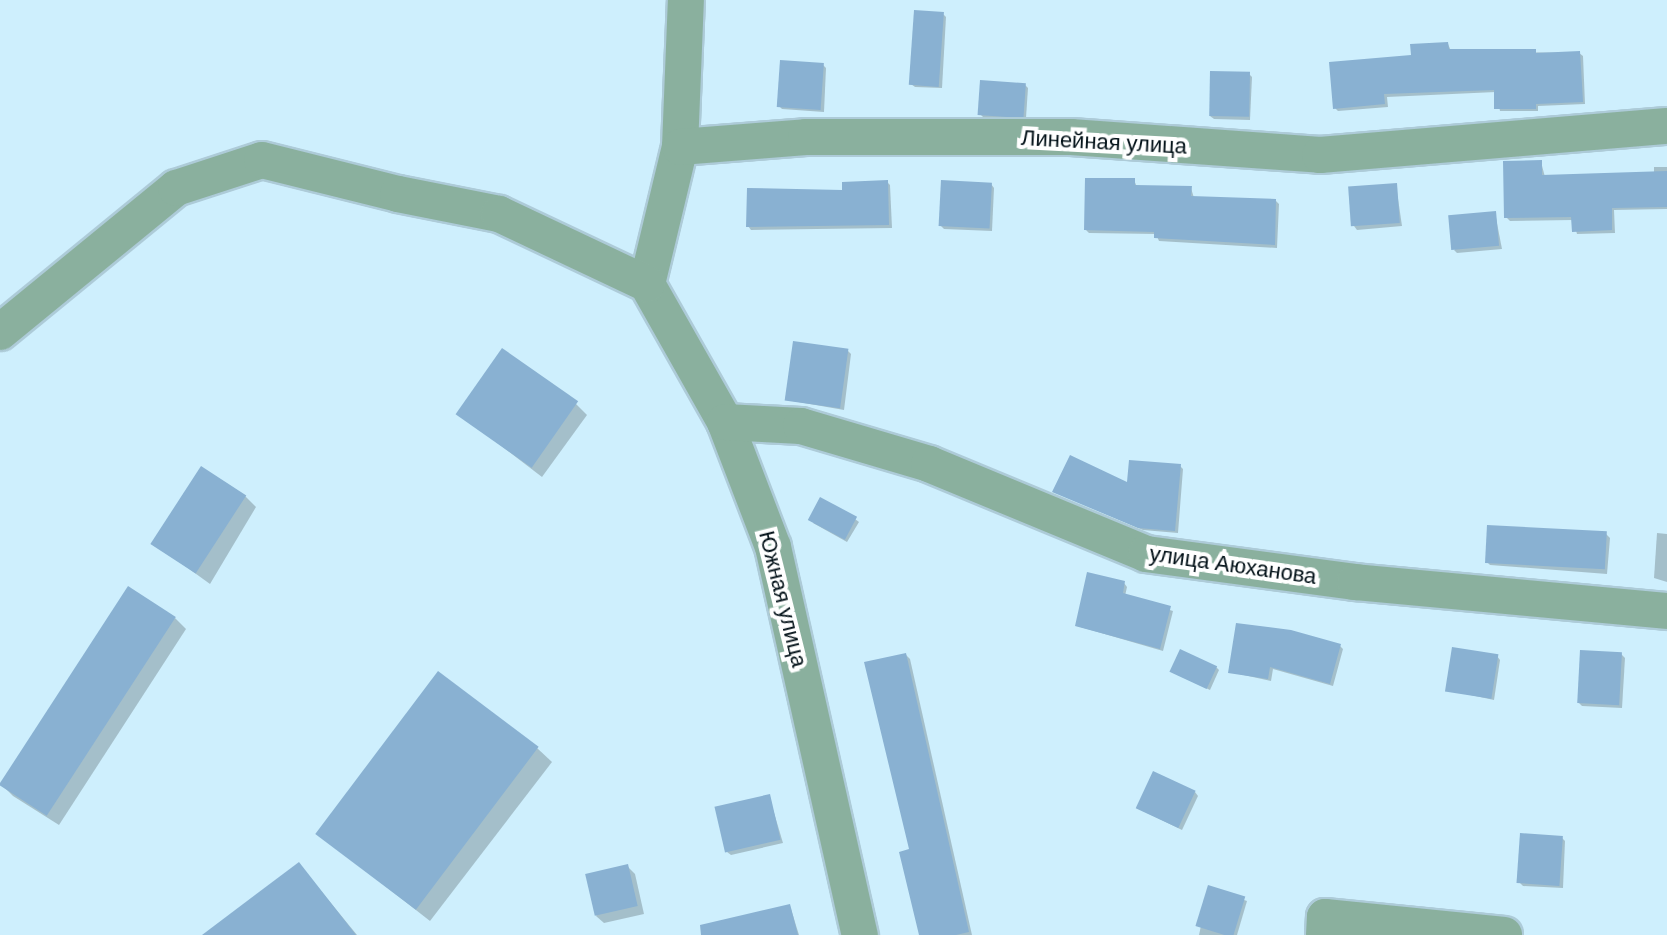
<!DOCTYPE html>
<meta charset="utf-8">
<style>
body{margin:0}
#map{position:relative;width:1667px;height:935px;overflow:hidden;background:#ceeffd;font-family:"DM Sans",sans-serif}
div>[style]{position:absolute}
.shadow>*{inset:0;background:#0003}
.building>*{inset:0;background:#89b1d2;transform-origin:0 0}
.roads{filter:drop-shadow(2px 0 #adcbd8) drop-shadow(-2px 0 #adcbd8) drop-shadow(0 2px #adcbd8) drop-shadow(0 -2px #adcbd8)}
.street>*{height:36px;margin:-18px;padding:0 18px;transform-origin:18px;border-radius:18px;background:#8ab09e}
span{translate:-50% -50%;white-space:nowrap;text-align:center;line-height:1.15;-webkit-text-stroke:8px #fff;paint-order:stroke}
.street-label{font-size:22px;color:#000f16}
</style>
<div id="map">
<div class="shadow">
<i style="clip-path:polygon(943px 14px,946px 17px,942px 88px,915px 87px,911px 84px)"></i>
<i style="clip-path:polygon(1448px 44px,1451px 51px,1579px 53px,1583px 56px,1585px 104px,1538px 106px,1538px 111px,1500px 111px,1496px 92px,1387px 97px,1388px 107px,1338px 111px,1335px 108px,1413px 56px)"></i>
<i style="clip-path:polygon(823px 65px,826px 68px,824px 112px,782px 109px,779px 106px)"></i>
<i style="clip-path:polygon(1249px 74px,1252px 77px,1250px 120px,1214px 119px,1210px 116px)"></i>
<i style="clip-path:polygon(1025px 85px,1028px 88px,1026px 118px,983px 117px,980px 114px)"></i>
<i style="clip-path:polygon(1541px 162px,1545px 177px,1654px 174px,1654px 167px,1667px 167px,1667px 209px,1614px 210px,1615px 233px,1577px 234px,1573px 220px,1510px 221px,1506px 217px)"></i>
<i style="clip-path:polygon(1134px 180px,1137px 187px,1191px 188px,1194px 198px,1276px 201px,1279px 204px,1277px 248px,1159px 241px,1156px 234px,1089px 233px,1086px 230px)"></i>
<i style="clip-path:polygon(887px 182px,890px 185px,892px 228px,751px 230px,748px 226px,844px 192px)"></i>
<i style="clip-path:polygon(991px 184px,994px 188px,992px 231px,944px 229px,940px 225px)"></i>
<i style="clip-path:polygon(1396px 185px,1402px 226px,1357px 230px,1354px 226px)"></i>
<i style="clip-path:polygon(1495px 213px,1502px 249px,1457px 253px,1454px 250px)"></i>
<i style="clip-path:polygon(848px 351px,851px 354px,844px 410px,787px 400px)"></i>
<i style="clip-path:polygon(576px 404px,587px 415px,542px 477px,457px 412px)"></i>
<i style="clip-path:polygon(1180px 466px,1183px 469px,1178px 533px,1143px 530px,1055px 492px,1129px 485px)"></i>
<i style="clip-path:polygon(245px 496px,256px 507px,210px 584px,156px 545px)"></i>
<i style="clip-path:polygon(855px 519px,859px 522px,847px 542px,813px 523px)"></i>
<i style="clip-path:polygon(1657px 533px,1667px 534px,1667px 582px,1654px 578px)"></i>
<i style="clip-path:polygon(1606px 534px,1610px 538px,1607px 574px,1490px 565px,1487px 562px)"></i>
<i style="clip-path:polygon(1124px 583px,1127px 587px,1125px 596px,1173px 611px,1163px 651px,1077px 626px)"></i>
<i style="clip-path:polygon(175px 618px,186px 629px,59px 825px,13px 796px,2px 785px)"></i>
<i style="clip-path:polygon(1340px 646px,1343px 649px,1333px 686px,1273px 669px,1271px 681px,1230px 672px)"></i>
<i style="clip-path:polygon(1621px 654px,1625px 658px,1622px 708px,1582px 706px,1579px 703px)"></i>
<i style="clip-path:polygon(906px 655px,910px 659px,972px 935px,921px 935px)"></i>
<i style="clip-path:polygon(1497px 656px,1500px 660px,1494px 700px,1447px 690px)"></i>
<i style="clip-path:polygon(1216px 667px,1219px 670px,1210px 690px,1172px 672px)"></i>
<i style="clip-path:polygon(537px 748px,552px 762px,430px 921px,317px 833px)"></i>
<i style="clip-path:polygon(1195px 792px,1198px 796px,1182px 830px,1137px 808px)"></i>
<i style="clip-path:polygon(769px 796px,783px 843px,731px 855px,727px 852px)"></i>
<i style="clip-path:polygon(1562px 838px,1565px 841px,1563px 888px,1523px 886px,1520px 883px)"></i>
<i style="clip-path:polygon(299px 864px,357px 935px,205px 935px)"></i>
<i style="clip-path:polygon(628px 867px,635px 874px,644px 914px,604px 923px,596px 916px)"></i>
<i style="clip-path:polygon(1209px 888px,1247px 901px,1237px 935px,1199px 935px)"></i>
<i style="clip-path:polygon(790px 906px,799px 935px,741px 935px)"></i>
</div>
<div class="building">
<i style="left:914px;top:10px;width:30px;height:75px;rotate:4deg"></i>
<i style="clip-path:polygon(1448px 42px,1449px 49px,1536px 49px,1536px 53px,1580px 51px,1583px 102px,1536px 104px,1536px 109px,1494px 109px,1494px 90px,1384px 94px,1385px 104px,1333px 109px,1329px 62px,1411px 55px,1410px 44px)"></i>
<i style="left:780px;top:60px;width:44px;height:47px;rotate:4deg"></i>
<i style="left:1210px;top:71px;width:40px;height:45px;rotate:1deg"></i>
<i style="left:980px;top:80px;width:46px;height:35px;rotate:4deg"></i>
<i style="clip-path:polygon(1542px 160px,1542px 175px,1667px 171px,1667px 207px,1612px 208px,1612px 230px,1572px 232px,1571px 217px,1504px 218px,1503px 161px)"></i>
<i style="clip-path:polygon(1085px 178px,1135px 178px,1135px 185px,1192px 186px,1191px 196px,1276px 199px,1275px 245px,1154px 238px,1154px 232px,1084px 230px)"></i>
<i style="clip-path:polygon(888px 180px,889px 225px,746px 227px,747px 188px,842px 190px,842px 182px)"></i>
<i style="left:941px;top:180px;width:51px;height:46px;rotate:3deg"></i>
<i style="left:1397px;top:183px;width:40px;height:49px;rotate:86deg"></i>
<i style="left:1496px;top:211px;width:35px;height:48px;rotate:85deg"></i>
<i style="left:793px;top:341px;width:56px;height:60px;rotate:8deg"></i>
<i style="left:502px;top:348px;width:93px;height:81px;rotate:35deg"></i>
<i style="clip-path:polygon(1070px 455px,1127px 482px,1129px 460px,1181px 464px,1175px 531px,1138px 528px,1052px 492px)"></i>
<i style="left:201px;top:466px;width:54px;height:93px;rotate:33deg"></i>
<i style="left:820px;top:497px;width:42px;height:26px;rotate:28deg"></i>
<i style="left:1487px;top:525px;width:120px;height:38px;rotate:3deg"></i>
<i style="clip-path:polygon(1087px 572px,1125px 581px,1123px 593px,1171px 606px,1160px 649px,1075px 626px)"></i>
<i style="left:128px;top:586px;width:57px;height:237px;rotate:33deg"></i>
<i style="clip-path:polygon(1236px 623px,1291px 630px,1341px 644px,1330px 684px,1270px 667px,1268px 679px,1228px 673px)"></i>
<i style="left:1452px;top:647px;width:47px;height:45px;rotate:9deg"></i>
<i style="left:1180px;top:649px;width:41px;height:25px;rotate:25deg"></i>
<i style="left:1580px;top:650px;width:42px;height:53px;rotate:3deg"></i>
<i style="clip-path:polygon(906px 653px,969px 932px,956px 935px,919px 935px,899px 852px,909px 849px,864px 662px)"></i>
<i style="left:438px;top:671px;width:126px;height:204px;rotate:37deg"></i>
<i style="left:1153px;top:771px;width:47px;height:41px;rotate:25deg"></i>
<i style="left:770px;top:794px;width:47px;height:57px;rotate:77deg"></i>
<i style="left:1520px;top:833px;width:43px;height:50px;rotate:4deg"></i>
<i style="clip-path:polygon(299px 862px,356px 935px,202px 935px)"></i>
<i style="left:628px;top:864px;width:43px;height:44px;rotate:77deg"></i>
<i style="left:1208px;top:885px;width:39px;height:43px;rotate:17deg"></i>
<i style="clip-path:polygon(790px 904px,798px 935px,701px 935px,700px 925px)"></i>
</div>
<div class="roads">
<div class="street">
<i style="left:680px;top:147px;width:147px;rotate:-87.7deg"></i>
<i style="left:647px;top:284px;width:141px;rotate:-76.5deg"></i>
<i style="left:680px;top:147px;width:126px;rotate:-4.5deg"></i>
<i style="left:806px;top:137px;width:265px"></i>
<i style="left:1071px;top:137px;width:250px;rotate:4.1deg"></i>
<i style="left:1320px;top:155px;width:348px;rotate:-4.8deg"></i>
<i style="left:647px;top:284px;width:159px;rotate:60.5deg"></i>
<i style="left:725px;top:422px;width:134px;rotate:69deg"></i>
<i style="left:773px;top:547px;width:398px;rotate:77.4deg"></i>
<i style="left:0;top:332px;width:227px;rotate:-39.3deg"></i>
<i style="left:176px;top:188px;width:90px;rotate:-18deg"></i>
<i style="left:262px;top:160px;width:140px;rotate:14deg"></i>
<i style="left:398px;top:194px;width:103px;rotate:11.2deg"></i>
<i style="left:499px;top:214px;width:164px;rotate:25.3deg"></i>
<i style="left:725px;top:422px;width:76px;rotate:3deg"></i>
<i style="left:801px;top:426px;width:134px;rotate:16.5deg"></i>
<i style="left:929px;top:464px;width:235px;rotate:22.5deg"></i>
<i style="left:1146px;top:554px;width:211px;rotate:7.6deg"></i>
<i style="left:1355px;top:582px;width:313px;rotate:5.3deg"></i>
<i style="left:1324px;top:935px;width:18px;rotate:-87deg"></i>
<i style="left:1325px;top:917px;width:180px;rotate:5.7deg"></i>
</div>
</div>
<div class="street-label">
<span style="left:1104px;top:142px;rotate:3deg">Линейная улица</span>
<span style="left:1233px;top:565px;rotate:8deg">улица Аюханова</span>
<span style="left:783px;top:599px;rotate:76deg">Южная улица</span>
</div>
</div>
